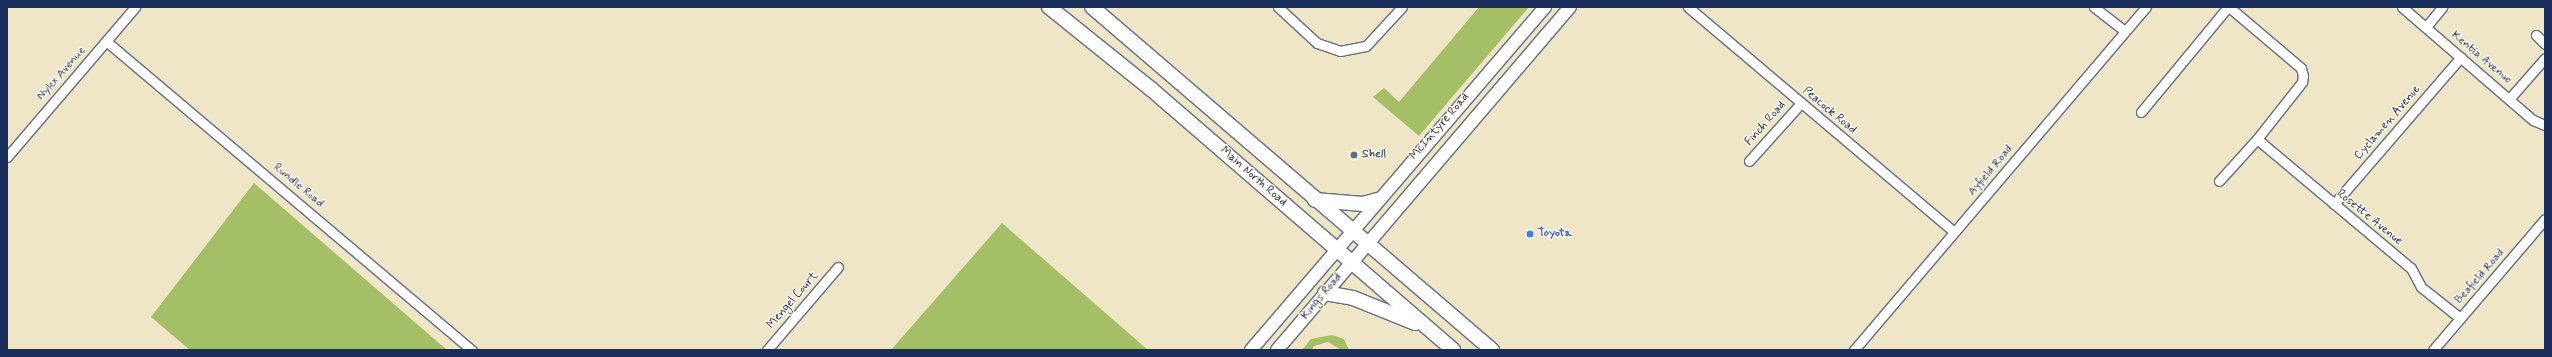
<!DOCTYPE html>
<style>
body{margin:0}
#map{position:relative;width:2552px;height:357px;overflow:hidden;background:#eee6c7;font-family:Mynerve,sans-serif}
div>[style]{position:absolute}
.green>*{inset:0;background:#a4bf66}
.roads{filter:drop-shadow(1px 0 #656f83) drop-shadow(-1px 0 #656f83) drop-shadow(0 1px #656f83) drop-shadow(0 -1px #656f83)}
.minor>*{height:9px;margin:-4.5px;padding:0 4.5px;transform-origin:4.5px;border-radius:4.5px;background:#fff}
.major>*{height:12px;margin:-6px;padding:0 6px;transform-origin:6px;border-radius:6px;background:#fff}
.highway>*{height:14px;margin:-7px;padding:0 7px;transform-origin:7px;border-radius:7px;background:#fff}
.dots>*{width:11px;height:11px;translate:-50% -50%;box-sizing:border-box;border:2px solid #fcf5e5;border-radius:50%}
span{translate:-50% -50%;white-space:nowrap;text-align:center;line-height:1.15;-webkit-text-stroke:3px #fcf5e5;paint-order:stroke}
.street-label{font-size:12px;color:#1b2f5e}
.service-label{font-size:12px;color:#4e5e75;font-weight:700}
.left{translate:0 -50%;text-align:left}
.shop-label{font-size:12px;color:#366cbe;font-weight:700}
.frame{position:absolute;inset:0;border:8px solid #1b2f5e;pointer-events:none}
</style>
<div id="map">
<div class="green">
<i style="clip-path:polygon(1479px 7px,1529px 7px,1419px 136px,1373px 97px,1384px 88px,1399px 102px)"></i>
<i style="clip-path:polygon(254px 183px,447px 350px,190px 350px,151px 317px)"></i>
<i style="clip-path:polygon(1002px 223px,1148px 350px,891px 350px)"></i>
<i style="clip-path:polygon(1332px 335px,1344px 339px,1349px 350px,1341px 350px,1328px 342px,1314px 346px,1312px 350px,1302px 350px,1311px 339px)"></i>
</div>
<div class="roads">
<div class="minor">
<i style="left:1278px;top:7px;width:53px;rotate:42.7deg"></i>
<i style="left:1317px;top:43px;width:24px;rotate:19deg"></i>
<i style="left:1340px;top:51px;width:26px;rotate:-11deg"></i>
<i style="left:1366px;top:46px;width:53px;rotate:-47.3deg"></i>
<i style="left:1688px;top:7px;width:348px;rotate:40.2deg"></i>
<i style="left:2094px;top:7px;width:39px;rotate:38deg"></i>
<i style="left:2402px;top:7px;width:173px;rotate:40.8deg"></i>
<i style="left:2533px;top:120px;width:13px;rotate:23deg"></i>
<i style="left:2426px;top:27px;width:26px;rotate:-51deg"></i>
<i style="left:2536px;top:35px;width:13px;rotate:45deg"></i>
<i style="left:106px;top:41px;width:479px;rotate:40.2deg"></i>
<i style="left:2510px;top:98px;width:53px;rotate:-48.8deg"></i>
<i style="left:2141px;top:112px;width:136px;rotate:-50.4deg"></i>
<i style="left:2257px;top:139px;width:201px;rotate:40deg"></i>
<i style="left:2411px;top:268px;width:21px;rotate:62deg"></i>
<i style="left:2421px;top:287px;width:50px;rotate:38.5deg"></i>
<i style="left:7px;top:157px;width:197px;rotate:-49.5deg"></i>
<i style="left:1749px;top:161px;width:78px;rotate:-48.1deg"></i>
<i style="left:2219px;top:181px;width:57px;rotate:-47.9deg"></i>
<i style="left:2257px;top:139px;width:73px;rotate:-51.7deg"></i>
<i style="left:2302px;top:82px;width:6px;rotate:-81deg"></i>
<i style="left:2303px;top:76px;width:8px;rotate:-104deg"></i>
<i style="left:2301px;top:68px;width:94px;rotate:-139.7deg"></i>
<i style="left:2334px;top:204px;width:194px;rotate:-49.2deg"></i>
<i style="left:767px;top:350px;width:109px;rotate:-49.5deg"></i>
<i style="left:1854px;top:350px;width:450px;rotate:-49.6deg"></i>
<i style="left:2433px;top:350px;width:172px;rotate:-49.5deg"></i>
</div>
<div class="major">
<i style="left:1251px;top:350px;width:452px;rotate:-49.4deg"></i>
<i style="left:1277px;top:350px;width:451px;rotate:-49.5deg"></i>
</div>
<div class="highway">
<i style="left:1049px;top:7px;width:131px;rotate:38.8deg"></i>
<i style="left:1151px;top:89px;width:399px;rotate:40.8deg"></i>
<i style="left:1092px;top:7px;width:527px;rotate:40.61deg"></i>
<i style="left:1315px;top:200px;width:48px;rotate:4.8deg"></i>
<i style="left:1363px;top:204px;width:15px;rotate:-16deg"></i>
<i style="left:1325px;top:293px;width:28px;rotate:10deg"></i>
<i style="left:1353px;top:298px;width:67px;rotate:22deg"></i>
</div>
</div>
<div class="dots">
<i style="left:1354px;top:155px;background:#5c6f8a"></i>
<i style="left:1530px;top:234px;background:#3f7fe0"></i>
</div>
<div class="street-label">
<span style="left:2481px;top:58px;rotate:40deg">Kentia Avenue</span>
<span style="left:62px;top:74px;rotate:-49deg">Nylex Avenue</span>
<span style="left:1829px;top:111px;rotate:40deg">Peacock Road</span>
<span style="left:2388px;top:123px;rotate:-49deg">Cyclamen Avenue</span>
<span style="left:1766px;top:124px;rotate:-49deg">Finch Road</span>
<span style="left:1440px;top:127px;rotate:-49deg">McIntyre Road</span>
<span style="left:1991px;top:171px;rotate:-50deg">Ayfield Road</span>
<span style="left:1253px;top:177px;rotate:41deg">Main North Road</span>
<span style="left:298px;top:186px;rotate:40deg">Rundle Road</span>
<span style="left:2369px;top:218px;rotate:39deg">Rosette Avenue</span>
<span style="left:2480px;top:277px;rotate:-49deg">Beafield Road</span>
<span style="left:1322px;top:297px;rotate:-50deg">Kings Road</span>
<span style="left:793px;top:301px;rotate:-49deg">Mengel Court</span>
</div>
<div class="service-label">
<span class="left" style="left:1362px;top:155px">Shell</span>
</div>
<div class="shop-label">
<span class="left" style="left:1538px;top:234px">Toyota</span>
</div>
<div class="frame"></div>
</div>
